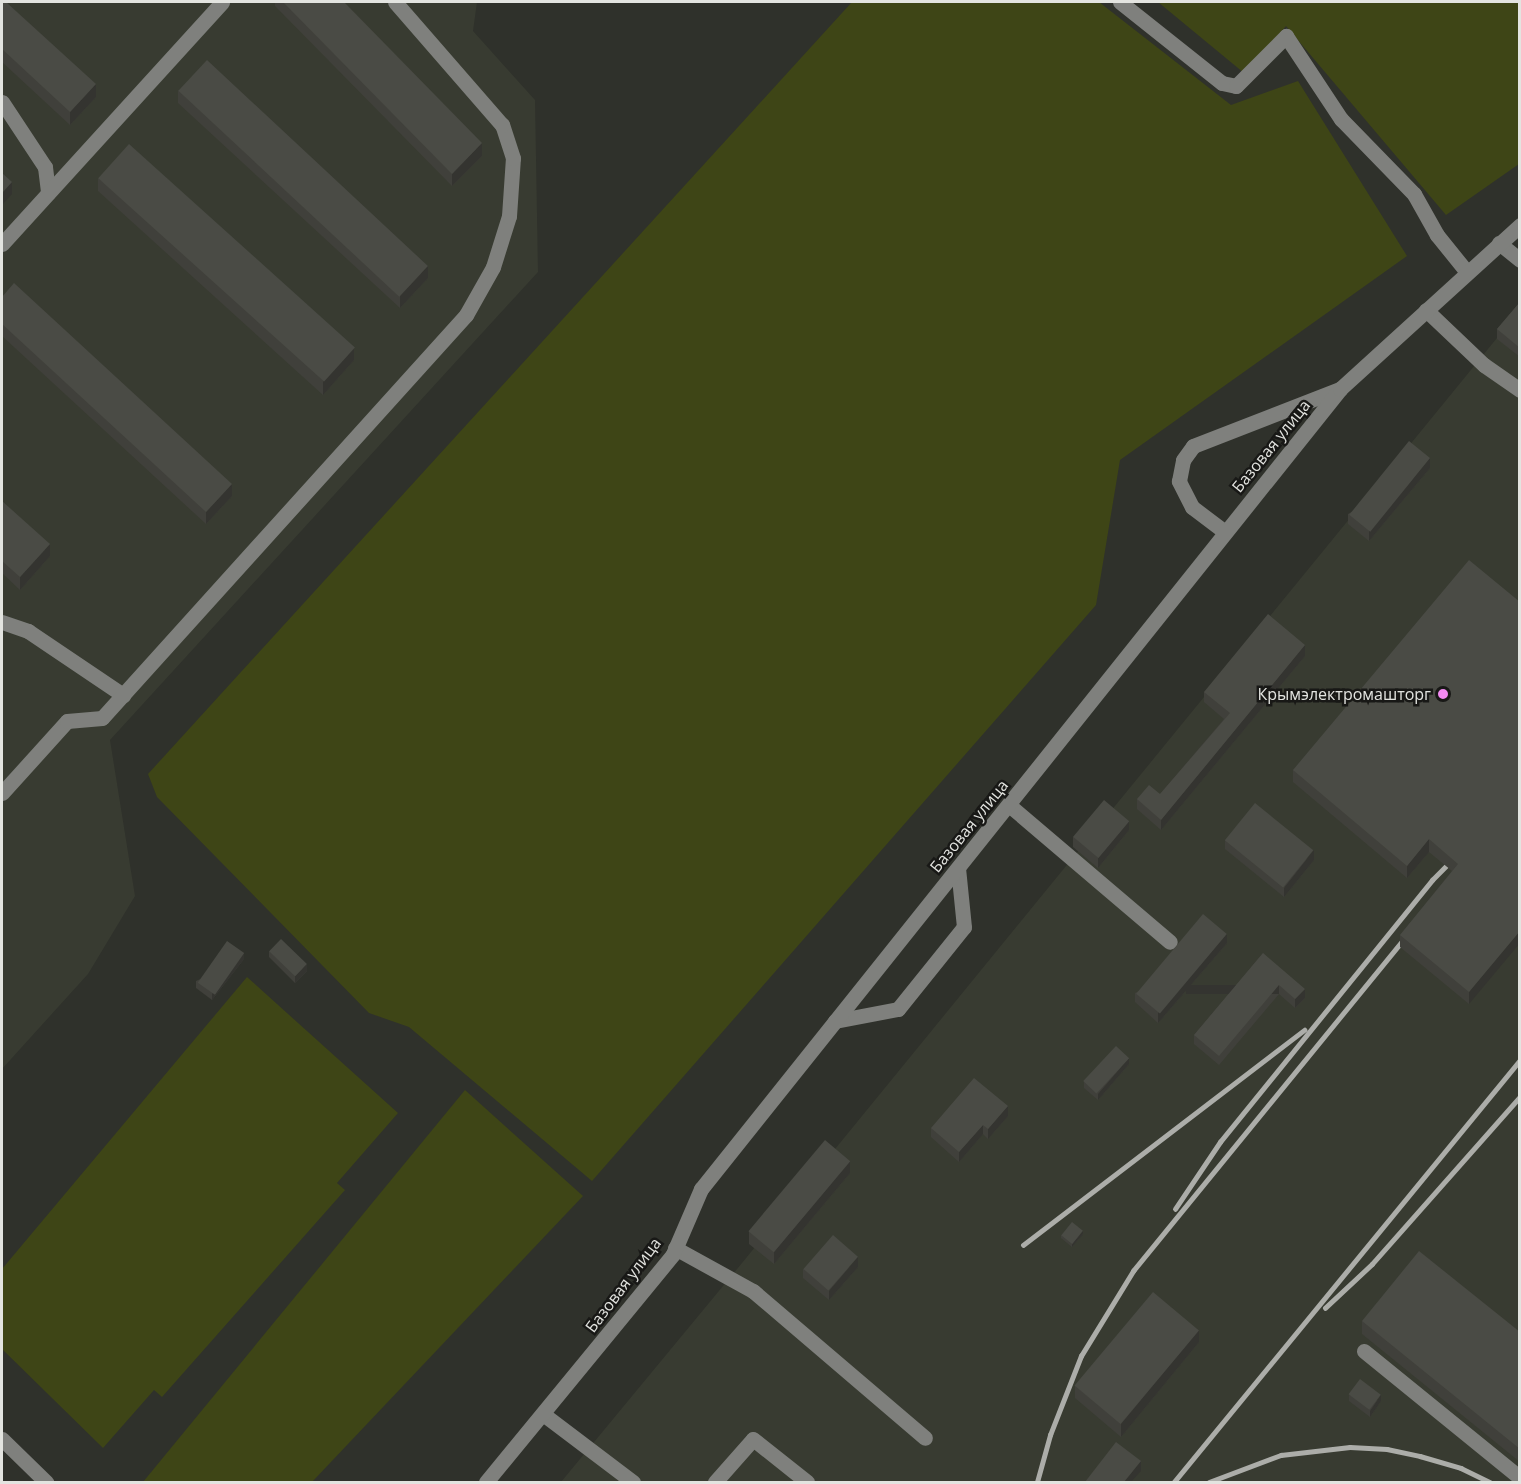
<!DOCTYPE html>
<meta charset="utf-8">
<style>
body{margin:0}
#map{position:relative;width:1521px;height:1484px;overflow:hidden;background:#2f312b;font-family:"Open Sans",sans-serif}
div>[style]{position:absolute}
.built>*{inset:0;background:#383b31}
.green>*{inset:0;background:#3e4516}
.minor>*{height:15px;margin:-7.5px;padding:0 7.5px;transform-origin:7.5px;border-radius:7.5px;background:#7f807d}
.rail>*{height:4.5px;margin:-2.25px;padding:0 2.25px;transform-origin:2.25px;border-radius:2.25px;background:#acada9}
.wall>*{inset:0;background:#40403b}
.shaded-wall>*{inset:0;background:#343430;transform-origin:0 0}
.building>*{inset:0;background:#4a4b45;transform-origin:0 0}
.dots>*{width:16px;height:16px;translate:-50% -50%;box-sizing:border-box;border:3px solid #181816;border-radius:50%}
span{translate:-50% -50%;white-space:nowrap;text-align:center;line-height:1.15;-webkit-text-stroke:5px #181816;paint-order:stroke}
.street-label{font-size:16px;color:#e3e4e0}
.poi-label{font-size:16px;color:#e3e4e0}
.right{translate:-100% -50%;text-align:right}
.frame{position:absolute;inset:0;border:3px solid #e3e4e0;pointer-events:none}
</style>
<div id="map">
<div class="built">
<i style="clip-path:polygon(2px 2px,477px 2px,473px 31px,535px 100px,538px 272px,110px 740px,135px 896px,88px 974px,2px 1069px)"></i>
<i style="clip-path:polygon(1519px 311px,1519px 1482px,561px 1482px,742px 1263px)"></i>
</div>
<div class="green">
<i style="clip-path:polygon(852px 2px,1099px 2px,1231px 105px,1298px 81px,1407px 256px,1120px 460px,1096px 605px,592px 1181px,409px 1027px,369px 1013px,157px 797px,148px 774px)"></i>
<i style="clip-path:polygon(1158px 2px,1519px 2px,1519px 164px,1446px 215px,1286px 26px,1244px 73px)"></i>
<i style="clip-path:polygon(247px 977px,398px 1113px,337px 1183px,345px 1190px,162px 1397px,154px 1390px,103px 1448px,2px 1349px,2px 1269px)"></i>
<i style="clip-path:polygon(465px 1090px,583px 1196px,312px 1482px,143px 1482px)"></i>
</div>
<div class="minor">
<i style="left:1120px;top:2px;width:130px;rotate:38.5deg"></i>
<i style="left:1222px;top:83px;width:14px;rotate:12deg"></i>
<i style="left:1236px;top:86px;width:71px;rotate:-45deg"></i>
<i style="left:1286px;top:36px;width:100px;rotate:56.5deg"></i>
<i style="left:1341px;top:119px;width:105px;rotate:45.8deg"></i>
<i style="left:1414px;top:194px;width:47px;rotate:60.7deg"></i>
<i style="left:1437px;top:235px;width:46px;rotate:51.1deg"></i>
<i style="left:2px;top:102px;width:78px;rotate:56.5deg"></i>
<i style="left:45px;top:167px;width:26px;rotate:83deg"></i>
<i style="left:1499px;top:243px;width:27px;rotate:39deg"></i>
<i style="left:2px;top:244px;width:327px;rotate:-47.7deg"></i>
<i style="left:1426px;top:310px;width:80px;rotate:43.5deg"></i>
<i style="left:1484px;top:365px;width:44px;rotate:34.8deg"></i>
<i style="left:1225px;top:532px;width:41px;rotate:-142.9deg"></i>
<i style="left:1192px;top:507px;width:29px;rotate:-117deg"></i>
<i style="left:1179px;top:481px;width:21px;rotate:-79deg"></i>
<i style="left:1183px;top:460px;width:17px;rotate:-54deg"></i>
<i style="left:1193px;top:446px;width:158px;rotate:-21.2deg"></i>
<i style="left:2px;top:622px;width:28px;rotate:19deg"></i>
<i style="left:28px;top:631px;width:115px;rotate:34deg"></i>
<i style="left:2px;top:793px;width:97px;rotate:-47.9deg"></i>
<i style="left:67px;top:721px;width:35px;rotate:-5deg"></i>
<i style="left:102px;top:718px;width:543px;rotate:-47.91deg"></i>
<i style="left:466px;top:315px;width:55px;rotate:-60.6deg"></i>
<i style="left:493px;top:267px;width:53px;rotate:-72.6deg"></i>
<i style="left:509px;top:216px;width:58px;rotate:-86.1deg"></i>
<i style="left:513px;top:158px;width:35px;rotate:-108deg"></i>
<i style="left:502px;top:125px;width:163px;rotate:-131deg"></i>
<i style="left:1009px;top:805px;width:211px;rotate:40.4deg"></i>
<i style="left:835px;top:1021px;width:64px;rotate:-10.8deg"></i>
<i style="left:898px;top:1009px;width:105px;rotate:-51.2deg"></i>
<i style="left:964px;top:927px;width:59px;rotate:-95.8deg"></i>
<i style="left:675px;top:1248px;width:89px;rotate:28.9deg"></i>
<i style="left:753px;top:1291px;width:226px;rotate:40.5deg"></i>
<i style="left:1364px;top:1351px;width:201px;rotate:39.1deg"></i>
<i style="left:543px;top:1414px;width:113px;rotate:37.1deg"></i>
<i style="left:2px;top:1439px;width:62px;rotate:44.3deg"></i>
<i style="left:486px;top:1482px;width:295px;rotate:-50.6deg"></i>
<i style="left:673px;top:1254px;width:71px;rotate:-66.7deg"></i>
<i style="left:701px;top:1189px;width:1024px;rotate:-51.38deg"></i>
<i style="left:1340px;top:389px;width:244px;rotate:-42.3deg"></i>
<i style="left:715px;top:1482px;width:57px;rotate:-48.5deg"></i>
<i style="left:753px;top:1439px;width:69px;rotate:38.5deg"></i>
</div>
<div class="rail">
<i style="left:1175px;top:1209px;width:81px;rotate:-56.1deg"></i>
<i style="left:1220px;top:1142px;width:337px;rotate:-51deg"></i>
<i style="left:1432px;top:880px;width:35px;rotate:-45deg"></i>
<i style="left:1023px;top:1245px;width:354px;rotate:-37.4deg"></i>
<i style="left:1325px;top:1308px;width:64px;rotate:-43.1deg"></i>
<i style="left:1372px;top:1264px;width:223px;rotate:-48.5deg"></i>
<i style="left:1037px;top:1482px;width:49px;rotate:-74.5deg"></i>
<i style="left:1050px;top:1435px;width:85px;rotate:-68.6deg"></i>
<i style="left:1081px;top:1356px;width:100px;rotate:-58.5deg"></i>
<i style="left:1133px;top:1271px;width:439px;rotate:-50.8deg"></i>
<i style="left:1174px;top:1482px;width:546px;rotate:-50.65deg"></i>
<i style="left:1209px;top:1482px;width:77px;rotate:-20.6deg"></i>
<i style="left:1281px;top:1455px;width:69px;rotate:-6.6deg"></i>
<i style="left:1350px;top:1447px;width:37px;rotate:3deg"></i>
<i style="left:1387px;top:1449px;width:34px;rotate:12deg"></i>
<i style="left:1420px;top:1456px;width:43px;rotate:16.3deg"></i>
<i style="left:1461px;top:1468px;width:32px;rotate:26deg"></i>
</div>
<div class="wall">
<i style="clip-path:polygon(2px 2px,96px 97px,70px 125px,2px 62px)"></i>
<i style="clip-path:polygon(275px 2px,344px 2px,482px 156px,452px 186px,275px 6px)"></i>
<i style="clip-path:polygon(178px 90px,428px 278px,400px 308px,178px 103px)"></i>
<i style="clip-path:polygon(98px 178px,354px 360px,323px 395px,98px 191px)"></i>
<i style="clip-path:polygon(2px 297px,232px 496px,206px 524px,2px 336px)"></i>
<i style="clip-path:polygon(1520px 302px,1520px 357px,1497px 339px,1497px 329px)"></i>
<i style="clip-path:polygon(1430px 468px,1369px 541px,1348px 524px,1348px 514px)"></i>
<i style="clip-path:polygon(2px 501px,50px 556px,20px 590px,2px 573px)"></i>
<i style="clip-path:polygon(1520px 602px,1469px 1004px,1400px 947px,1400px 935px,1452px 871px,1429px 852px,1407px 878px,1293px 782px,1293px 770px)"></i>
<i style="clip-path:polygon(1305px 656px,1161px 830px,1137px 809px,1137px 799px,1160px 794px,1224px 719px,1204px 702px,1204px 692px)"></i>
<i style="clip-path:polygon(1129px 830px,1098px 868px,1073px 847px,1073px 837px)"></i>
<i style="clip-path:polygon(1225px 840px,1314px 860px,1284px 897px,1225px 849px)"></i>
<i style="clip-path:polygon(1227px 943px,1158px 1023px,1135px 1002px,1135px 993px)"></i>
<i style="clip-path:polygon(269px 951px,307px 971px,295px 983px,269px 957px)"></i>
<i style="clip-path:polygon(1263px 953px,1305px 998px,1295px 1008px,1279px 994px,1219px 1065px,1194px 1044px,1194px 1035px)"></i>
<i style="clip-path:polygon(244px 959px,212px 1000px,196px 988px,196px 981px)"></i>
<i style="clip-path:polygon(1129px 1064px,1098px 1100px,1084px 1088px,1084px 1082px)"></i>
<i style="clip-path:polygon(1008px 1116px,988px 1139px,983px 1134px,959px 1162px,931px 1137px,931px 1128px)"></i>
<i style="clip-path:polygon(850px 1173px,774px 1264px,749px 1244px,749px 1231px)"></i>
<i style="clip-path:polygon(1083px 1234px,1072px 1247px,1061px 1238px,1061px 1235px)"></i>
<i style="clip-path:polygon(858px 1267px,829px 1300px,803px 1278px,803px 1269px)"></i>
<i style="clip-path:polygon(1362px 1321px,1520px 1332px,1520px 1462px,1362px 1334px)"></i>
<i style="clip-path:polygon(1199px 1342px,1121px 1437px,1075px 1398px,1075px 1386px)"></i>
<i style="clip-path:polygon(1349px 1395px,1381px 1401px,1370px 1417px,1349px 1401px)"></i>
</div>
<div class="shaded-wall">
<i style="clip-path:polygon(96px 84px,96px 97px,70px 125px,70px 112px)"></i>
<i style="clip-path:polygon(482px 143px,482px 156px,452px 186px,452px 174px)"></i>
<i style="clip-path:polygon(12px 182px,12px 194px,2px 205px,2px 193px)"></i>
<i style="clip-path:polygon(428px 266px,428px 278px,400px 308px,400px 296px)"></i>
<i style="clip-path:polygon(354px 348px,354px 360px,323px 395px,323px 382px)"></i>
<i style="clip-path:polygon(1430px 458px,1430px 468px,1369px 541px,1369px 531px)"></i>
<i style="clip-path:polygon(232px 484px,232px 496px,206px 524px,206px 512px)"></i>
<i style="clip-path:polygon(50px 544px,50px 556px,20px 590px,20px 577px)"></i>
<i style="clip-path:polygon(1305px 645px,1305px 656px,1161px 830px,1161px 820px)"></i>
<i style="clip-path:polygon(1129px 821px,1129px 830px,1098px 868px,1098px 858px)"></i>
<i style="clip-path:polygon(1429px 839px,1429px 852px,1407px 878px,1407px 866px)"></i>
<i style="clip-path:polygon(1314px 850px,1314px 860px,1284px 897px,1284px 888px)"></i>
<i style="clip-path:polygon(1520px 931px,1520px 943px,1469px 1004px,1469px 992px)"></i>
<i style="clip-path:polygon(1227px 934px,1227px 943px,1158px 1023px,1158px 1013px)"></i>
<i style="clip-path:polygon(244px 953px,244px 959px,212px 1000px,212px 994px)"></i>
<i style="clip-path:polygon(307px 964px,307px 971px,295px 983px,295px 976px)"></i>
<i style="left:1279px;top:985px;width:9px;height:93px;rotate:90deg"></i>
<i style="clip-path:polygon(1305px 989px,1305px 998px,1295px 1008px,1295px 999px)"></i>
<i style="clip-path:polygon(1129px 1058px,1129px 1064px,1098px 1100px,1098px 1094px)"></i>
<i style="clip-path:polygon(1008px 1106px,1008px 1116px,988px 1139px,988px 1129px)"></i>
<i style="clip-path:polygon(983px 1125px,983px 1134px,959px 1162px,959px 1152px)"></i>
<i style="clip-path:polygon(850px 1161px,850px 1173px,774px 1264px,774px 1252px)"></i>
<i style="clip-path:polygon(1083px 1231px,1083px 1234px,1072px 1247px,1072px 1244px)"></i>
<i style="clip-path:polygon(858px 1257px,858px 1267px,829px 1300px,829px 1291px)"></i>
<i style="clip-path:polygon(1199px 1330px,1199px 1342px,1121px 1437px,1121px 1424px)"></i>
<i style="clip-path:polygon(1381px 1395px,1381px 1401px,1370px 1417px,1370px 1411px)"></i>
<i style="clip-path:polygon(1141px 1461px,1141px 1471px,1131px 1482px,1124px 1482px)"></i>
</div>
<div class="building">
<i style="clip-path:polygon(2px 2px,6px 2px,96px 84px,70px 112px,2px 49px)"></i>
<i style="clip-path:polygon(283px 2px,344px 2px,482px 143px,452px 174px)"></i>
<i style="left:207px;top:60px;width:302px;height:42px;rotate:43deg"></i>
<i style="left:129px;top:144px;width:304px;height:46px;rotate:42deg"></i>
<i style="clip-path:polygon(2px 173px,12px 182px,2px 193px)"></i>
<i style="clip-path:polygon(14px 283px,232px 484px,206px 512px,2px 324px,2px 297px)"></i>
<i style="clip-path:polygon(1520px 302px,1520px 348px,1497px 329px)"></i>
<i style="left:1409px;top:441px;width:27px;height:95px;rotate:39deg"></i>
<i style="clip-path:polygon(2px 501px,50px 544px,20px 577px,2px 561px)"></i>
<i style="clip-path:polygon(1469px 560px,1520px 602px,1520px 931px,1469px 992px,1400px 935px,1458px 864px,1429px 839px,1407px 866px,1293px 770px)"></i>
<i style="clip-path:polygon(1268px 614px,1305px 645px,1161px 820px,1137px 799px,1149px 785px,1160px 794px,1230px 713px,1204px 692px)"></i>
<i style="left:1104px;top:800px;width:33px;height:48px;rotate:40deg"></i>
<i style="left:1255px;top:803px;width:75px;height:48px;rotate:39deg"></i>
<i style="left:1203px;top:914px;width:31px;height:104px;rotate:40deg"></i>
<i style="left:281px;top:939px;width:36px;height:17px;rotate:44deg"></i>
<i style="left:227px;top:941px;width:21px;height:51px;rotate:35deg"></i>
<i style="clip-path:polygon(1263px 953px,1305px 989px,1295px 999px,1279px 985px,1219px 1056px,1194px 1035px)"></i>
<i style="left:1116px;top:1046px;width:18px;height:48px;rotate:43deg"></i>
<i style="clip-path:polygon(974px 1078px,1008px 1106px,988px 1129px,983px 1125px,959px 1152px,931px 1128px)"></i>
<i style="left:825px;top:1140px;width:33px;height:119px;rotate:40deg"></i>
<i style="left:1072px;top:1222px;width:14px;height:17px;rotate:39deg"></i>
<i style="left:833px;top:1235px;width:33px;height:45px;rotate:41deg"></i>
<i style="clip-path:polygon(1419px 1251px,1520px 1332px,1520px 1449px,1362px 1321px)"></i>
<i style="left:1153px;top:1292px;width:60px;height:122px;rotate:40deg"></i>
<i style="left:1360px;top:1379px;width:26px;height:19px;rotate:37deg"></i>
<i style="clip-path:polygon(1116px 1442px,1141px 1461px,1124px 1482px,1085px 1482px)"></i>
</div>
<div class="dots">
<i style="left:1443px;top:694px;background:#f38af1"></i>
</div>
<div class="street-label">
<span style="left:1271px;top:446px;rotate:-51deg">Базовая улица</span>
<span style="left:969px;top:826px;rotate:-51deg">Базовая улица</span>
<span style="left:623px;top:1285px;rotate:-53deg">Базовая улица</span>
</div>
<div class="poi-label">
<span class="right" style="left:1431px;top:694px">Крымэлектромашторг</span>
</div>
<div class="frame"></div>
</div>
